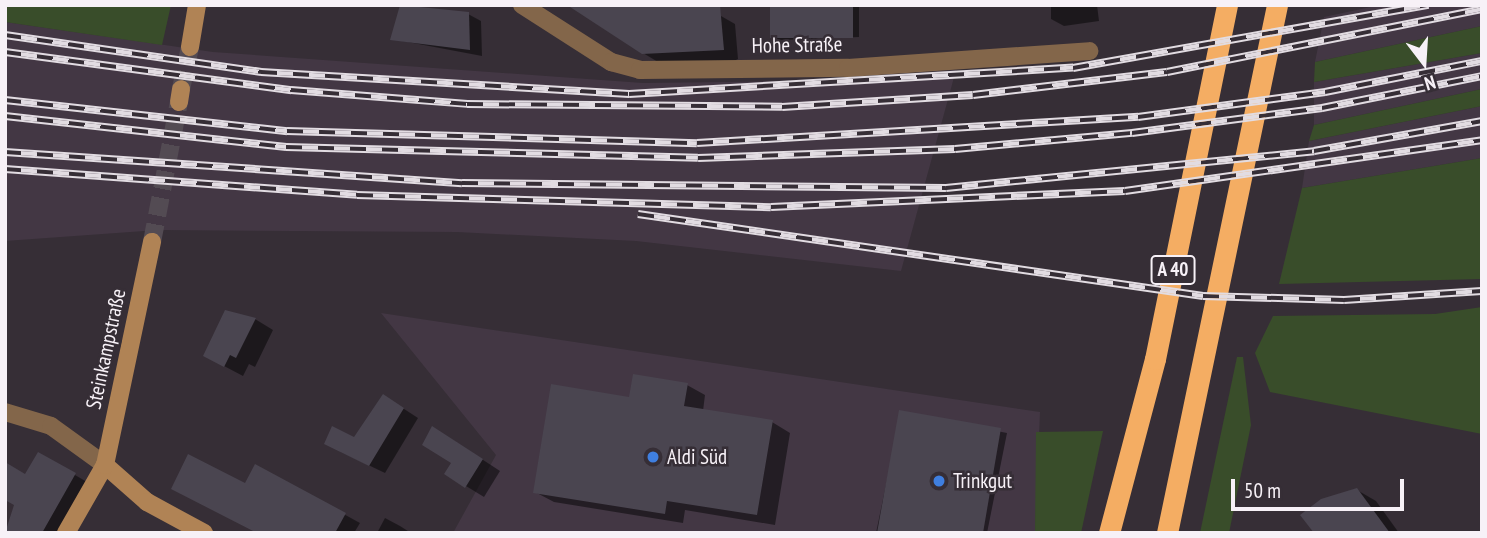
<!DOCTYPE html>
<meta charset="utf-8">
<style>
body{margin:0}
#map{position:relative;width:1487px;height:538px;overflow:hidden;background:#362e36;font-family:"PT Sans Narrow",sans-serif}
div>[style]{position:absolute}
.built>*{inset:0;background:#433744}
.green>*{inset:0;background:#394d2a}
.shadow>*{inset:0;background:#0007}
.building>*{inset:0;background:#4a4550;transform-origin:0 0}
.secondary-tunnel>*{height:18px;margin-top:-9px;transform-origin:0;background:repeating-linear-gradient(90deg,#534b53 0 18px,transparent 0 27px)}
.street>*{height:18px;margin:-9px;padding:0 9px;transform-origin:9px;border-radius:9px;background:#83664a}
.secondary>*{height:18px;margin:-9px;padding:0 9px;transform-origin:9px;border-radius:9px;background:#b08355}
.highway>*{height:21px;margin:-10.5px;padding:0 10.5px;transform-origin:10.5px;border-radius:10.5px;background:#f4ad63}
.rail>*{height:8px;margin-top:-4px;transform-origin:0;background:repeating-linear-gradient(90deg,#362e36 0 16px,#e2dce2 0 32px);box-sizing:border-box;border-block:2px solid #e2dce2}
.dots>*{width:19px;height:19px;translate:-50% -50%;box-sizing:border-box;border:4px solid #362e36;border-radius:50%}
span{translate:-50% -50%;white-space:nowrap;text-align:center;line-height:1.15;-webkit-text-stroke:5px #362e36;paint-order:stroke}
.shield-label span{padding:2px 5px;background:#362e36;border:2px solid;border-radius:5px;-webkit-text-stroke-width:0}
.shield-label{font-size:19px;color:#f7f1f7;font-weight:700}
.street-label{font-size:21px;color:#f7f1f7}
.poi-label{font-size:21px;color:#f7f1f7}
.left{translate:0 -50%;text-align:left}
.frame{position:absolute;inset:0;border:7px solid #f7f1f7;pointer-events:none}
.north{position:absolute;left:1389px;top:28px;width:70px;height:70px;-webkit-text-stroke:5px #362e36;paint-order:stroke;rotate:163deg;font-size:19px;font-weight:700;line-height:28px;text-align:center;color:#f7f1f7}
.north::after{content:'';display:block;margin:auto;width:24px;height:32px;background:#f7f1f7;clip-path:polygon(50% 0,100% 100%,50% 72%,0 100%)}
.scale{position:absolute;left:1231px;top:479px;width:173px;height:32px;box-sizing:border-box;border:4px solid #f7f1f7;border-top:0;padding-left:9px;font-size:21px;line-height:24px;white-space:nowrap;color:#f7f1f7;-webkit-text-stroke:5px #362e36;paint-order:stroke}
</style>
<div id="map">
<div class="built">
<i style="clip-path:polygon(1380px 5px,1482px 5px,1482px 26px,1315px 62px,1324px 17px)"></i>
<i style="clip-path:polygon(5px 22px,213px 52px,643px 83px,816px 81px,956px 70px,901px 271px,636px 241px,457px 232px,158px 230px,5px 241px)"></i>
<i style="clip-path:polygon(1482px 53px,1482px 89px,1314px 125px,1314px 82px)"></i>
<i style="clip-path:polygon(1482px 106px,1482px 158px,1302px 188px,1309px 141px)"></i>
<i style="clip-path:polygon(381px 313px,1040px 412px,1035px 533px,453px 533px,496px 455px)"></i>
</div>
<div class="green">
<i style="clip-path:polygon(5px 5px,171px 5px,162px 45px,5px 22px)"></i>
<i style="clip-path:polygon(1482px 26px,1482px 53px,1314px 82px,1315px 62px)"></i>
<i style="clip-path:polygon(1482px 89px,1482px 106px,1309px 141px,1314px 125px)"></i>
<i style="clip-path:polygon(1482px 158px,1482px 279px,1279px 284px,1302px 188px)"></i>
<i style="clip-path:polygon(1482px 307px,1482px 434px,1270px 392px,1255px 353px,1273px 316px,1435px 314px)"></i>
<i style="clip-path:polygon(1237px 357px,1243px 357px,1251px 425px,1229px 533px,1200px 533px)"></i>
<i style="clip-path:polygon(1103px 431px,1081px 533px,1035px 533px,1036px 432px)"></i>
</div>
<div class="shadow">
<i style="clip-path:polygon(772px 5px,859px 5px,859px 37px,778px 40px,772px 37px)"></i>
<i style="clip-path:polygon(1051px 5px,1097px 5px,1099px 21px,1064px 26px,1051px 19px)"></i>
<i style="clip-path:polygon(468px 14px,481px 21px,482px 56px,392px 39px)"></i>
<i style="clip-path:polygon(721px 16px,735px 24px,738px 59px,730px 63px,658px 62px,643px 53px)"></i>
<i style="clip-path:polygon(255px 319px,273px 330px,255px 367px,249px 364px,243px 376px,205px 356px)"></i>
<i style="clip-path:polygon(687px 385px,705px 395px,703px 411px,772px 422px,790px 433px,775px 525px,685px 510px,683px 523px,554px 502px,535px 492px,630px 399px)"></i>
<i style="clip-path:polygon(398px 405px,418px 418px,385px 473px,341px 452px)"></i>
<i style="clip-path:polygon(901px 412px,1007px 433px,987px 533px,876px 533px)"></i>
<i style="clip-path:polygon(451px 439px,500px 471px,484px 497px,466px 486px)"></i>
<i style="clip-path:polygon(39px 454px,87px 482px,57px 533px,5px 533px)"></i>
<i style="clip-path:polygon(256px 466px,360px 523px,354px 533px,259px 533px,246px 486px)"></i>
<i style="clip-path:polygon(1357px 490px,1376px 501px,1399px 533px,1316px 533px)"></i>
<i style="clip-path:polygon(385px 518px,400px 526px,411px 533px,377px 533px)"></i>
</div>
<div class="building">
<i style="clip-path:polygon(400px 5px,469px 12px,470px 50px,390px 40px)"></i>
<i style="clip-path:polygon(567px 5px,720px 5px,724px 50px,642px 54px)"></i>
<i style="left:770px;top:5px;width:83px;height:33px"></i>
<i style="clip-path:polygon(225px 310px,256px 318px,236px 358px,230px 355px,224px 367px,203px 356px)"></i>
<i style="clip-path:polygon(633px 374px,688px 383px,684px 406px,773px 420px,757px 515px,667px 501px,665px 514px,533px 493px,551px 384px,629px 397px)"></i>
<i style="clip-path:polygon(383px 394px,404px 408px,369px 466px,324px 444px,332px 426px,354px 437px)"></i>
<i style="clip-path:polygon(899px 410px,1001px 428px,983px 533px,877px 533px)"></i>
<i style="clip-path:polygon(432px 426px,483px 459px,465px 488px,444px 474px,451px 463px,422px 445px)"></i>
<i style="clip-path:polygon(38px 452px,76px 473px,42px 533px,5px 533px,14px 505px,5px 500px,5px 462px,25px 474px)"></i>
<i style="clip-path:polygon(188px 454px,245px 483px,255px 464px,346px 513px,335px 533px,257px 533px,171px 489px)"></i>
<i style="clip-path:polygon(1357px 488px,1390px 533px,1314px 533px,1300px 515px,1321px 499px)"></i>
</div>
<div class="secondary-tunnel">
<i style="left:181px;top:89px;width:43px;rotate:-77.9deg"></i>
<i style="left:152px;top:242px;width:143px;rotate:-79.1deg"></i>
</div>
<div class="street">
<i style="left:522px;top:5px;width:106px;rotate:32.6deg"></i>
<i style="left:611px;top:62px;width:30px;rotate:15deg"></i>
<i style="left:640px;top:70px;width:208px;rotate:-0.6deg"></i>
<i style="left:848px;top:68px;width:242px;rotate:-4deg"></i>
<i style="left:5px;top:412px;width:48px;rotate:16.9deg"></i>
<i style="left:51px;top:426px;width:67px;rotate:35.8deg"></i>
</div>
<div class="secondary">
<i style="left:190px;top:47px;width:43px;rotate:-80.5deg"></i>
<i style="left:179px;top:102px;width:13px;rotate:-81deg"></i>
<i style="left:105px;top:465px;width:56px;rotate:41.4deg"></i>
<i style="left:147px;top:502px;width:65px;rotate:28.5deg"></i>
<i style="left:66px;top:533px;width:78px;rotate:-60.2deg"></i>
<i style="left:105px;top:465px;width:228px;rotate:-78.1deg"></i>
</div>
<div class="highway">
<i style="left:1109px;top:533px;width:180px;rotate:-75.2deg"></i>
<i style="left:1155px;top:359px;width:361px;rotate:-78.5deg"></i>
<i style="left:1167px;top:533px;width:539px;rotate:-78.23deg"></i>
</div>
<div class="rail">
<i style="left:5px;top:35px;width:259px;rotate:8.2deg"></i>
<i style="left:261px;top:72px;width:369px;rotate:3.4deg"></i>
<i style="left:629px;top:94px;width:445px;rotate:-3.4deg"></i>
<i style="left:1073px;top:68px;width:361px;rotate:-10.1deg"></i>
<i style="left:5px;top:52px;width:289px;rotate:7.6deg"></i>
<i style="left:291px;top:90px;width:177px;rotate:4.5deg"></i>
<i style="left:467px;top:104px;width:315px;rotate:0.5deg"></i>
<i style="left:782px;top:107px;width:191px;rotate:-3.6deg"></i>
<i style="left:973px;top:95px;width:195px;rotate:-6.8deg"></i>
<i style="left:1167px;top:72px;width:321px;rotate:-11.3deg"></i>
<i style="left:5px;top:100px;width:284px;rotate:6.3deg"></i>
<i style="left:287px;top:131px;width:410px;rotate:1.7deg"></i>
<i style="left:697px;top:143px;width:442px;rotate:-3.4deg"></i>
<i style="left:1138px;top:117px;width:189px;rotate:-7.6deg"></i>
<i style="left:1325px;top:92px;width:160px;rotate:-11.2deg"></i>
<i style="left:5px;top:116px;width:283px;rotate:6.3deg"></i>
<i style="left:286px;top:147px;width:412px;rotate:1.5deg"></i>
<i style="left:698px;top:158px;width:257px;rotate:-2deg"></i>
<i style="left:955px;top:149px;width:178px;rotate:-5.2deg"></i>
<i style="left:1132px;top:133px;width:192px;rotate:-7.5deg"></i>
<i style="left:1322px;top:108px;width:163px;rotate:-11.3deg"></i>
<i style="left:5px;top:152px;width:458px;rotate:3.9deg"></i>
<i style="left:462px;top:183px;width:484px;rotate:0.6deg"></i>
<i style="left:946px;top:188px;width:370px;rotate:-5.7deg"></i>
<i style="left:1314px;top:151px;width:171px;rotate:-10.1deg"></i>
<i style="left:5px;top:169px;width:353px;rotate:4.2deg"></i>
<i style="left:357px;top:195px;width:414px;rotate:1.7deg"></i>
<i style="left:771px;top:207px;width:354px;rotate:-2.6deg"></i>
<i style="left:1125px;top:191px;width:361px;rotate:-8.1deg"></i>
<i style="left:638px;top:214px;width:571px;rotate:8.26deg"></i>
<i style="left:1203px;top:296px;width:141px;rotate:1.6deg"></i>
<i style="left:1344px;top:300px;width:138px;rotate:-3.7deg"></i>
</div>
<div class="dots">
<i style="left:653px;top:457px;background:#3f7fe0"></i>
<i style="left:939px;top:481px;background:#3f7fe0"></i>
</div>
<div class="shield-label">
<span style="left:1173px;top:270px">A 40</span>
</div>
<div class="street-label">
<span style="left:797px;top:45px;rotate:-1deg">Hohe Straße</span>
<span style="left:106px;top:349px;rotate:-78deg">Steinkampstraße</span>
</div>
<div class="poi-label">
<span class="left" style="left:667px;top:457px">Aldi Süd</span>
<span class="left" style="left:953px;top:481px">Trinkgut</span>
</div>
<div class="frame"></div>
<div class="north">N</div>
<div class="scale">50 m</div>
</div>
